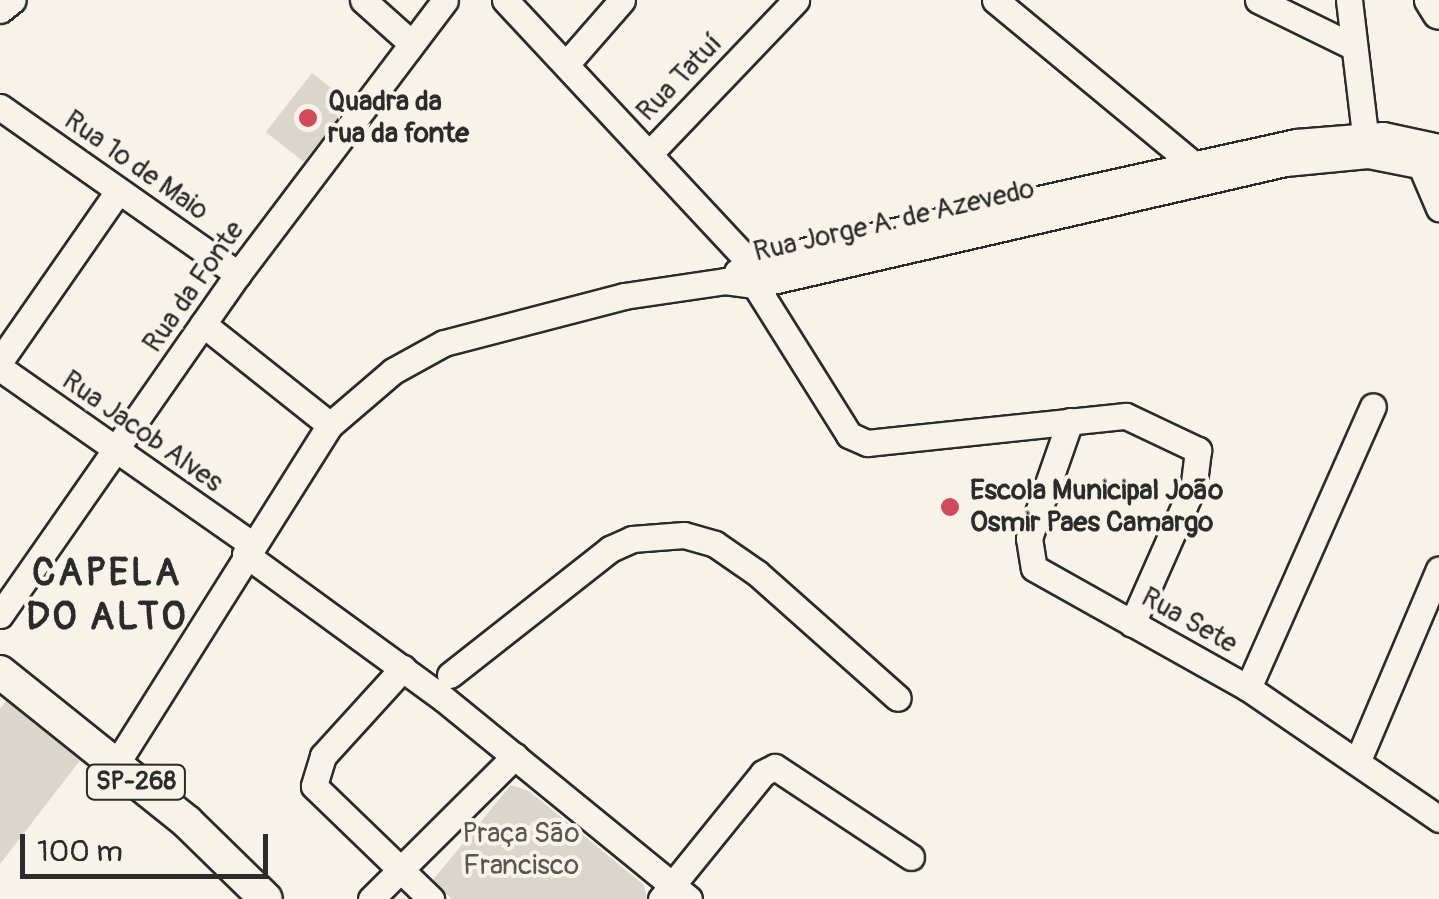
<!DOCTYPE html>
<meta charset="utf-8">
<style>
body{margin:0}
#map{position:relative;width:1439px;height:899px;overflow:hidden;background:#f7f3e8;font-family:Pangolin,sans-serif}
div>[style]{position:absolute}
.green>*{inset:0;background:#dad6cc;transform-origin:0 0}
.roads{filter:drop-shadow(2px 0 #2b2b2b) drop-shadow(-2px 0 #2b2b2b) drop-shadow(0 2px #2b2b2b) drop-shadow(0 -2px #2b2b2b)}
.minor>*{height:25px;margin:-12.5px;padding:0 12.5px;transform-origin:12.5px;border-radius:12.5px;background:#f7f3e8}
.major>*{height:32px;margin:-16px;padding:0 16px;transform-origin:16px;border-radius:16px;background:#f7f3e8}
.dots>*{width:28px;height:28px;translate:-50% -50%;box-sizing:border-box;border:5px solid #f7f3e8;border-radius:50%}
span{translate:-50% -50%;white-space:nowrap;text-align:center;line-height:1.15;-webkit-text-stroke:8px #f7f3e8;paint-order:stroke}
.shield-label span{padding:2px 8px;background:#f7f3e8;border:2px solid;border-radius:8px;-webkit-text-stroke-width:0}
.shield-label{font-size:25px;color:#2b2b2b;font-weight:700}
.street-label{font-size:28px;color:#2b2b2b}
.poi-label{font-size:28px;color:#2b2b2b;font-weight:700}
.left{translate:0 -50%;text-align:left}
.park-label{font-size:28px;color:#575653}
.district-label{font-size:38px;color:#2b2b2b;font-weight:700;letter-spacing:2.5px}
.scale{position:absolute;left:20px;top:834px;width:248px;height:45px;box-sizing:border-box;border:5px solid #2b2b2b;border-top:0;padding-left:12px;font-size:30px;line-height:35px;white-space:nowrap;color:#2b2b2b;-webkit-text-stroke:8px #f7f3e8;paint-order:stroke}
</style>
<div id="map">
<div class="green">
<i style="left:312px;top:73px;width:48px;height:75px;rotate:38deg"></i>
<i style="clip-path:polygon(8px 699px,82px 758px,0 864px,0 709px)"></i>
<i style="clip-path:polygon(511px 785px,529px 791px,644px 885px,647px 899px,452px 899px,432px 881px)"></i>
</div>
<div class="roads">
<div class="minor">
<i style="left:363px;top:0;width:63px;rotate:41.8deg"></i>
<i style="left:505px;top:0;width:359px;rotate:47deg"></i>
<i style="left:750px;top:263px;width:23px;rotate:77deg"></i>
<i style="left:755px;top:285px;width:177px;rotate:57.9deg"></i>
<i style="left:849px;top:435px;width:20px;rotate:24deg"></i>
<i style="left:867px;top:443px;width:260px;rotate:-6deg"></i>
<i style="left:1126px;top:416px;width:80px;rotate:25.3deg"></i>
<i style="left:1198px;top:450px;width:34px;rotate:97deg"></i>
<i style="left:1194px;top:484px;width:153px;rotate:113.9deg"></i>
<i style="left:995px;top:0;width:257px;rotate:39.6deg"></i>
<i style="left:1193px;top:164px;width:12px;rotate:76deg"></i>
<i style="left:1258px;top:0;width:107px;rotate:26.1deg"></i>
<i style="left:1349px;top:0;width:151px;rotate:83.2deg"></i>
<i style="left:0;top:10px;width:16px;rotate:-38deg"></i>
<i style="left:568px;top:62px;width:82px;rotate:-48.9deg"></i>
<i style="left:0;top:107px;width:291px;rotate:35.1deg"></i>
<i style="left:649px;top:154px;width:213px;rotate:-46.3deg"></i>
<i style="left:1421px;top:166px;width:46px;rotate:66.8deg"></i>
<i style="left:737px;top:272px;width:16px;rotate:-35deg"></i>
<i style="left:750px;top:263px;width:559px;rotate:-12.5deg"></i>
<i style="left:1296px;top:142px;width:87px;rotate:-4.6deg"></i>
<i style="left:1383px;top:135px;width:57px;rotate:12.1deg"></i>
<i style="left:203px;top:324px;width:162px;rotate:38.5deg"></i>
<i style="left:0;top:361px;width:207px;rotate:-55.2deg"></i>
<i style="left:0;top:368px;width:307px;rotate:35deg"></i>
<i style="left:1070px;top:421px;width:124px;rotate:109.3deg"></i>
<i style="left:1029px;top:538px;width:30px;rotate:81deg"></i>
<i style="left:1034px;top:568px;width:245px;rotate:29.3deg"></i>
<i style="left:1248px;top:688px;width:232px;rotate:34.4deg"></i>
<i style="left:245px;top:554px;width:246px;rotate:36.1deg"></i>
<i style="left:444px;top:699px;width:316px;rotate:39.2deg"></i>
<i style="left:0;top:615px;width:416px;rotate:-55.1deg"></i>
<i style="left:238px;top:274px;width:343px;rotate:-52.9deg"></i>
<i style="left:403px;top:668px;width:119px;rotate:132.3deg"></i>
<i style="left:323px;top:756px;width:31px;rotate:107deg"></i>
<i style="left:314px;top:786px;width:163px;rotate:44deg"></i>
<i style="left:450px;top:675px;width:204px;rotate:-38.2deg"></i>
<i style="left:610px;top:549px;width:24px;rotate:-24deg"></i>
<i style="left:632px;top:539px;width:52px;rotate:-4.4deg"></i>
<i style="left:684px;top:535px;width:32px;rotate:16deg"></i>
<i style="left:715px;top:544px;width:51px;rotate:34.6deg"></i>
<i style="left:757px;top:573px;width:188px;rotate:41.6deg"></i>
<i style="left:1248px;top:688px;width:308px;rotate:-66.1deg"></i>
<i style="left:1358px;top:760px;width:207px;rotate:-67deg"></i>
<i style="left:115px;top:766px;width:403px;rotate:-57.8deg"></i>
<i style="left:330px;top:425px;width:83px;rotate:-40.6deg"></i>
<i style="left:393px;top:371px;width:58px;rotate:-28.8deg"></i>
<i style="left:444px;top:343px;width:186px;rotate:-14.6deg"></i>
<i style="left:624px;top:296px;width:102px;rotate:-8.4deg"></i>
<i style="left:725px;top:281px;width:30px;rotate:8deg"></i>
<i style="left:755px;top:285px;width:544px;rotate:-12.96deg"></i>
<i style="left:1285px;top:163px;width:83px;rotate:-5.5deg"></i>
<i style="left:1368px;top:155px;width:72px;rotate:11.2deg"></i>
<i style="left:371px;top:899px;width:203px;rotate:-44.8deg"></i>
<i style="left:661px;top:899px;width:162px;rotate:-51deg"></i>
<i style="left:763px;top:773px;width:13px;rotate:-27deg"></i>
<i style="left:775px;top:767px;width:163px;rotate:33.5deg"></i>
</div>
<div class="major">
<i style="left:1431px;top:0;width:15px;rotate:58deg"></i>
<i style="left:0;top:672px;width:240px;rotate:38.7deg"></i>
<i style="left:187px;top:822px;width:110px;rotate:44.3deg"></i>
</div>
</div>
<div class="dots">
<i style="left:308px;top:118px;background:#d1495b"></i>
<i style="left:950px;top:507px;background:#d1495b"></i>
</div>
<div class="shield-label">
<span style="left:136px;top:782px">SP-268</span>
</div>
<div class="street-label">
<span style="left:680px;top:78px;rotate:-46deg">Rua Tatuí</span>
<span style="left:136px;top:166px;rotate:35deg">Rua 1º de Maio</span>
<span style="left:894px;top:221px;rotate:-13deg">Rua Jorge A. de Azevedo</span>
<span style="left:194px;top:287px;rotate:-55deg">Rua da Fonte</span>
<span style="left:142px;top:432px;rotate:35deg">Rua Jacob Alves</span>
<span style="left:1189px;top:621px;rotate:29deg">Rua Sete</span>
</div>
<div class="poi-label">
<span class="left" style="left:328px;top:118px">Quadra da<br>rua da fonte</span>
<span class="left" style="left:970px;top:507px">Escola Municipal João<br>Osmir Paes Camargo</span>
</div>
<div class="park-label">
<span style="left:521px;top:850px">Praça São<br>Francisco</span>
</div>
<div class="district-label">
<span style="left:107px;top:596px">CAPELA<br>DO ALTO</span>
</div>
<div class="scale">100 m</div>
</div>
